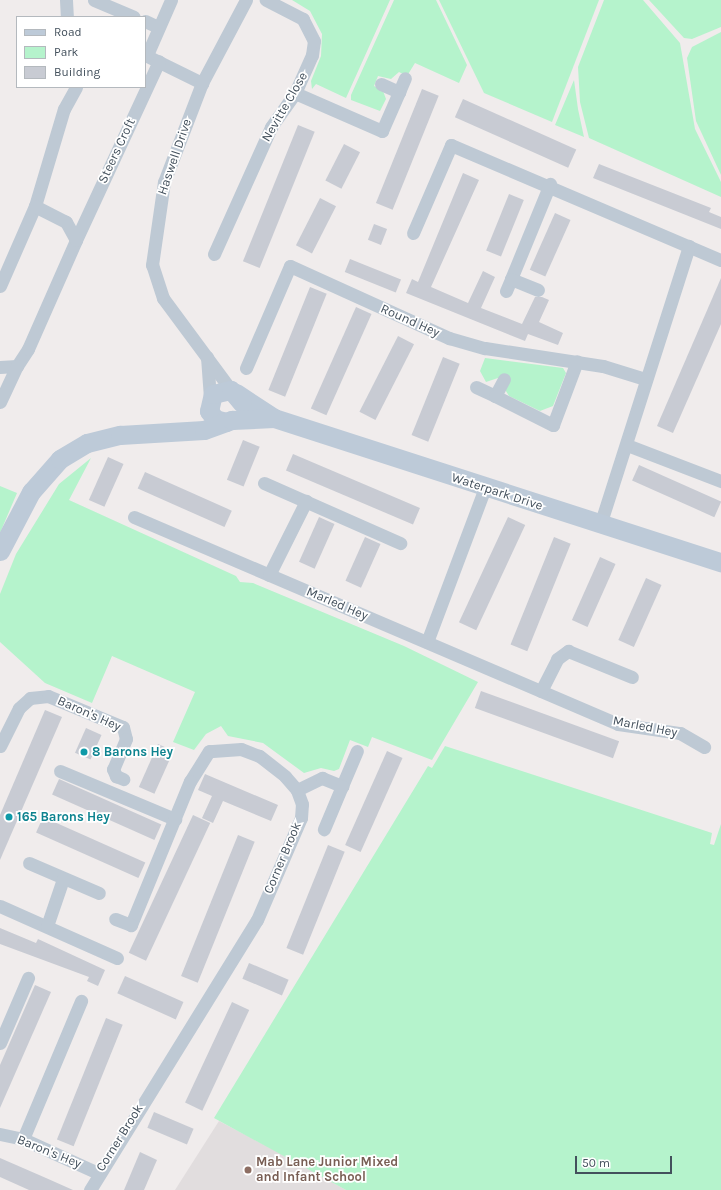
<!DOCTYPE html>
<style>
body{margin:0}
#map{position:relative;width:721px;height:1190px;overflow:hidden;background:#f0ecec;font-family:Karla,sans-serif}
div>[style]{position:absolute}
.education>*{inset:0;background:#e1ddde}
.green>*{inset:0;background:#b5f3cc}
.building>*{inset:0;background:#c8cbd3;transform-origin:0 0}
.street>*{height:13px;margin:-6.5px;padding:0 6.5px;transform-origin:6.5px;border-radius:6.5px;background:#bec9d4}
.secondary>*{height:19px;margin:-9.5px;padding:0 9.5px;transform-origin:9.5px;border-radius:9.5px;background:#bdcad8}
.dots>*{width:11px;height:11px;translate:-50% -50%;box-sizing:border-box;border:2px solid #fff;border-radius:50%}
span{translate:-50% -50%;white-space:nowrap;text-align:center;line-height:1.15;-webkit-text-stroke:3.5px #fff;paint-order:stroke}
.street-label{font-size:13px;color:#43505c}
.culture-label{font-size:13px;color:#0d838f;font-weight:700}
.left{translate:0 -50%;text-align:left}
.education-label{font-size:13px;color:#785e54;font-weight:700}
.legend{position:absolute;left:16px;top:16px;width:130px;height:72px;box-sizing:border-box;background:#fff;border:1px solid #b4b9be;margin:0;padding:5px 7px;list-style:none;font-size:12px;color:#43505c}
.legend li{display:flex;align-items:center;gap:8px;height:20px}
.legend b{width:20px;border:1px solid #b4b9be}
.scale{position:absolute;left:575px;top:1156px;width:97px;height:18px;box-sizing:border-box;border:2px solid #43505c;border-top:0;padding-left:5px;font-size:12px;line-height:14px;white-space:nowrap;color:#43505c;-webkit-text-stroke:3px #fff;paint-order:stroke}
</style>
<div id="map">
<div class="education">
<i style="clip-path:polygon(219px 1121px,274px 1150px,346px 1190px,175px 1190px)"></i>
</div>
<div class="green">
<i style="clip-path:polygon(292px 0,390px 0,346px 98px,316px 84px,312px 89px,311px 81px,321px 56px,322px 34px,310px 11px)"></i>
<i style="clip-path:polygon(394px 0,436px 0,467px 65px,459px 83px,415px 63px,407px 76px,399px 72px,391px 79px,378px 76px,374px 86px,383px 91px,386px 99px,380px 111px,351px 100px,351px 95px)"></i>
<i style="clip-path:polygon(439px 0,599px 0,552px 122px,484px 93px)"></i>
<i style="clip-path:polygon(604px 0,643px 0,680px 43px,695px 129px,721px 182px,721px 197px,589px 138px,580px 102px,578px 67px)"></i>
<i style="clip-path:polygon(649px 0,721px 0,721px 27px,692px 39px,684px 38px)"></i>
<i style="clip-path:polygon(721px 32px,721px 175px,696px 121px,687px 58px,692px 47px)"></i>
<i style="clip-path:polygon(574px 80px,578px 109px,584px 137px,555px 125px)"></i>
<i style="clip-path:polygon(485px 358px,563px 368px,566px 373px,553px 406px,540px 411px,509px 396px,498px 378px,486px 382px,480px 371px)"></i>
<i style="clip-path:polygon(91px 458px,69px 500px,236px 576px,240px 582px,253px 583px,404px 646px,478px 682px,432px 760px,372px 737px,368px 747px,350px 740px,339px 769px,334px 771px,321px 768px,304px 773px,263px 743px,228px 736px,221px 726px,206px 734px,194px 750px,173px 742px,195px 692px,112px 656px,92px 703px,45px 683px,0 642px,0 594px,16px 554px,59px 484px)"></i>
<i style="clip-path:polygon(0 486px,17px 493px,0 533px)"></i>
<i style="clip-path:polygon(445px 746px,712px 833px,710px 844px,714px 845px,721px 824px,721px 1190px,346px 1190px,214px 1118px,428px 766px,432px 768px)"></i>
</div>
<div class="building">
<i style="left:422px;top:89px;width:18px;height:123px;rotate:22deg"></i>
<i style="left:463px;top:99px;width:124px;height:20px;rotate:24deg"></i>
<i style="left:298px;top:125px;width:18px;height:147px;rotate:22deg"></i>
<i style="left:344px;top:144px;width:18px;height:41px;rotate:27deg"></i>
<i style="clip-path:polygon(599px 164px,711px 208px,709px 212px,721px 217px,721px 229px,593px 178px)"></i>
<i style="clip-path:polygon(463px 173px,479px 180px,431px 287px,468px 303px,483px 271px,495px 277px,481px 308px,522px 324px,535px 297px,542px 297px,549px 300px,539px 322px,563px 333px,558px 345px,528px 334px,525px 341px,406px 293px,412px 279px,418px 282px)"></i>
<i style="left:509px;top:194px;width:16px;height:61px;rotate:22deg"></i>
<i style="left:320px;top:198px;width:18px;height:53px;rotate:27deg"></i>
<i style="left:555px;top:213px;width:17px;height:62px;rotate:24deg"></i>
<i style="left:374px;top:224px;width:14px;height:17px;rotate:21deg"></i>
<i style="left:350px;top:259px;width:55px;height:14px;rotate:22deg"></i>
<i style="clip-path:polygon(721px 278px,721px 324px,673px 433px,657px 426px)"></i>
<i style="left:310px;top:287px;width:18px;height:111px;rotate:22deg"></i>
<i style="left:356px;top:307px;width:17px;height:111px;rotate:24deg"></i>
<i style="left:398px;top:336px;width:18px;height:85px;rotate:27deg"></i>
<i style="left:443px;top:357px;width:18px;height:84px;rotate:22deg"></i>
<i style="left:243px;top:440px;width:18px;height:43px;rotate:22deg"></i>
<i style="left:293px;top:454px;width:138px;height:18px;rotate:23deg"></i>
<i style="left:108px;top:457px;width:17px;height:47px;rotate:24deg"></i>
<i style="left:639px;top:465px;width:90px;height:17px;rotate:24deg"></i>
<i style="left:145px;top:472px;width:95px;height:18px;rotate:24deg"></i>
<i style="left:319px;top:517px;width:17px;height:49px;rotate:24deg"></i>
<i style="left:508px;top:517px;width:19px;height:116px;rotate:25deg"></i>
<i style="left:365px;top:537px;width:17px;height:48px;rotate:24deg"></i>
<i style="left:554px;top:537px;width:18px;height:116px;rotate:22deg"></i>
<i style="left:600px;top:557px;width:17px;height:69px;rotate:24deg"></i>
<i style="left:646px;top:578px;width:17px;height:68px;rotate:24deg"></i>
<i style="left:481px;top:691px;width:147px;height:18px;rotate:20deg"></i>
<i style="clip-path:polygon(45px 710px,62px 717px,0 860px,0 815px)"></i>
<i style="left:86px;top:728px;width:17px;height:27px;rotate:24deg"></i>
<i style="left:158px;top:744px;width:17px;height:47px;rotate:24deg"></i>
<i style="left:387px;top:751px;width:17px;height:103px;rotate:24deg"></i>
<i style="clip-path:polygon(205px 774px,278px 805px,271px 821px,223px 801px,213px 823px,202px 818px,212px 796px,198px 790px)"></i>
<i style="left:59px;top:779px;width:112px;height:17px;rotate:24deg"></i>
<i style="left:193px;top:815px;width:19px;height:152px;rotate:25deg"></i>
<i style="left:43px;top:817px;width:112px;height:17px;rotate:24deg"></i>
<i style="left:238px;top:835px;width:18px;height:152px;rotate:22deg"></i>
<i style="left:328px;top:845px;width:18px;height:111px;rotate:22deg"></i>
<i style="clip-path:polygon(0 928px,36px 943px,38px 939px,105px 970px,98px 986px,87px 981px,89px 977px,0 944px)"></i>
<i style="left:249px;top:963px;width:43px;height:17px;rotate:23deg"></i>
<i style="left:125px;top:976px;width:64px;height:19px;rotate:24deg"></i>
<i style="clip-path:polygon(35px 985px,51px 992px,0 1108px,0 1065px)"></i>
<i style="left:232px;top:1002px;width:19px;height:111px;rotate:25deg"></i>
<i style="left:106px;top:1018px;width:18px;height:131px;rotate:22deg"></i>
<i style="left:154px;top:1112px;width:43px;height:17px;rotate:23deg"></i>
<i style="clip-path:polygon(140px 1152px,157px 1160px,144px 1190px,124px 1190px)"></i>
<i style="clip-path:polygon(0 1158px,46px 1178px,73px 1190px,29px 1190px,0 1177px)"></i>
</div>
<div class="street">
<i style="left:66px;top:0;width:17px;rotate:87deg"></i>
<i style="left:94px;top:0;width:43px;rotate:23deg"></i>
<i style="left:145px;top:21px;width:14px;rotate:25deg"></i>
<i style="left:145px;top:55px;width:64px;rotate:26.2deg"></i>
<i style="left:147px;top:55px;width:60px;rotate:-66.4deg"></i>
<i style="left:381px;top:84px;width:20px;rotate:24deg"></i>
<i style="left:399px;top:92px;width:15px;rotate:-67deg"></i>
<i style="left:295px;top:93px;width:95px;rotate:23.6deg"></i>
<i style="left:382px;top:131px;width:43px;rotate:-66.4deg"></i>
<i style="left:413px;top:233px;width:96px;rotate:-66.6deg"></i>
<i style="left:451px;top:145px;width:293px;rotate:23.1deg"></i>
<i style="left:76px;top:240px;width:197px;rotate:-65.1deg"></i>
<i style="left:214px;top:254px;width:139px;rotate:-65.8deg"></i>
<i style="left:271px;top:127px;width:42px;rotate:-54.8deg"></i>
<i style="left:295px;top:93px;width:42px;rotate:-65.9deg"></i>
<i style="left:312px;top:55px;width:14px;rotate:-82deg"></i>
<i style="left:314px;top:41px;width:25px;rotate:-117deg"></i>
<i style="left:303px;top:19px;width:42px;rotate:-152.8deg"></i>
<i style="left:511px;top:279px;width:103px;rotate:-67.7deg"></i>
<i style="left:0;top:286px;width:87px;rotate:-66.4deg"></i>
<i style="left:35px;top:206px;width:101px;rotate:-73.4deg"></i>
<i style="left:64px;top:109px;width:25px;rotate:-61deg"></i>
<i style="left:506px;top:291px;width:13px;rotate:-67deg"></i>
<i style="left:511px;top:279px;width:29px;rotate:22deg"></i>
<i style="left:207px;top:357px;width:41px;rotate:85.8deg"></i>
<i style="left:0;top:367px;width:17px;rotate:-3deg"></i>
<i style="left:17px;top:366px;width:20px;rotate:-57deg"></i>
<i style="left:28px;top:349px;width:119px;rotate:-66.2deg"></i>
<i style="left:76px;top:240px;width:21px;rotate:-119deg"></i>
<i style="left:66px;top:222px;width:35px;rotate:-153deg"></i>
<i style="left:246px;top:368px;width:111px;rotate:-66.7deg"></i>
<i style="left:290px;top:266px;width:175px;rotate:24.4deg"></i>
<i style="left:449px;top:338px;width:37px;rotate:16deg"></i>
<i style="left:485px;top:348px;width:119px;rotate:8.7deg"></i>
<i style="left:603px;top:366px;width:44px;rotate:17.2deg"></i>
<i style="left:476px;top:387px;width:21px;rotate:25deg"></i>
<i style="left:495px;top:396px;width:19px;rotate:-62deg"></i>
<i style="left:231px;top:390px;width:114px;rotate:-126.5deg"></i>
<i style="left:163px;top:298px;width:35px;rotate:-108deg"></i>
<i style="left:152px;top:265px;width:84px;rotate:-81.8deg"></i>
<i style="left:164px;top:182px;width:106px;rotate:-69deg"></i>
<i style="left:202px;top:83px;width:94px;rotate:-62.1deg"></i>
<i style="left:495px;top:396px;width:65px;rotate:26.6deg"></i>
<i style="left:553px;top:425px;width:68px;rotate:-69.4deg"></i>
<i style="left:0;top:402px;width:40px;rotate:-65deg"></i>
<i style="left:627px;top:445px;width:101px;rotate:21deg"></i>
<i style="left:264px;top:483px;width:149px;rotate:23.8deg"></i>
<i style="left:134px;top:517px;width:526px;rotate:23.16deg"></i>
<i style="left:618px;top:724px;width:63px;rotate:8.3deg"></i>
<i style="left:680px;top:733px;width:28px;rotate:30deg"></i>
<i style="left:600px;top:525px;width:293px;rotate:-72.3deg"></i>
<i style="left:269px;top:575px;width:83px;rotate:-63.4deg"></i>
<i style="left:427px;top:642px;width:165px;rotate:-69.4deg"></i>
<i style="left:541px;top:691px;width:36px;rotate:-63deg"></i>
<i style="left:557px;top:659px;width:14px;rotate:-36deg"></i>
<i style="left:568px;top:651px;width:69px;rotate:22.1deg"></i>
<i style="left:0;top:746px;width:42px;rotate:-63.4deg"></i>
<i style="left:19px;top:708px;width:15px;rotate:-42deg"></i>
<i style="left:30px;top:698px;width:18px;rotate:-6deg"></i>
<i style="left:48px;top:696px;width:81px;rotate:22.5deg"></i>
<i style="left:123px;top:727px;width:12px;rotate:76deg"></i>
<i style="left:126px;top:739px;width:33px;rotate:113deg"></i>
<i style="left:113px;top:769px;width:8px;rotate:67deg"></i>
<i style="left:116px;top:776px;width:8px;rotate:23deg"></i>
<i style="left:60px;top:771px;width:125px;rotate:22.7deg"></i>
<i style="left:342px;top:786px;width:38px;rotate:-67deg"></i>
<i style="left:297px;top:790px;width:28px;rotate:-26deg"></i>
<i style="left:322px;top:778px;width:22px;rotate:22deg"></i>
<i style="left:342px;top:786px;width:47px;rotate:112.7deg"></i>
<i style="left:29px;top:863px;width:76px;rotate:23.2deg"></i>
<i style="left:0;top:906px;width:128px;rotate:24deg"></i>
<i style="left:47px;top:926px;width:50px;rotate:-71.2deg"></i>
<i style="left:0;top:1043px;width:71px;rotate:-66.7deg"></i>
<i style="left:0;top:1134px;width:24px;rotate:12deg"></i>
<i style="left:23px;top:1139px;width:82px;rotate:24.4deg"></i>
<i style="left:23px;top:1139px;width:150px;rotate:-67.2deg"></i>
<i style="left:90px;top:1190px;width:317px;rotate:-58.3deg"></i>
<i style="left:257px;top:920px;width:111px;rotate:-66.7deg"></i>
<i style="left:301px;top:818px;width:14px;rotate:-86deg"></i>
<i style="left:302px;top:804px;width:15px;rotate:-110deg"></i>
<i style="left:297px;top:790px;width:18px;rotate:-131deg"></i>
<i style="left:285px;top:776px;width:33px;rotate:-142deg"></i>
<i style="left:259px;top:756px;width:19px;rotate:-159deg"></i>
<i style="left:241px;top:749px;width:32px;rotate:176deg"></i>
<i style="left:209px;top:751px;width:36px;rotate:122deg"></i>
<i style="left:190px;top:781px;width:156px;rotate:112.3deg"></i>
<i style="left:131px;top:925px;width:17px;rotate:-159deg"></i>
</div>
<div class="secondary">
<i style="left:236px;top:393px;width:45px;rotate:33.3deg"></i>
<i style="left:274px;top:418px;width:470px;rotate:17.9deg"></i>
<i style="left:226px;top:422px;width:11px;rotate:-165deg"></i>
<i style="left:215px;top:419px;width:10px;rotate:-127deg"></i>
<i style="left:209px;top:411px;width:17px;rotate:-77deg"></i>
<i style="left:213px;top:394px;width:18px;rotate:-13deg"></i>
<i style="left:231px;top:390px;width:17px;rotate:50deg"></i>
<i style="left:0;top:551px;width:67px;rotate:-62.3deg"></i>
<i style="left:31px;top:492px;width:44px;rotate:-48.7deg"></i>
<i style="left:60px;top:459px;width:31px;rotate:-31deg"></i>
<i style="left:87px;top:443px;width:34px;rotate:-14deg"></i>
<i style="left:120px;top:435px;width:84px;rotate:-3.4deg"></i>
<i style="left:204px;top:430px;width:30px;rotate:-20deg"></i>
<i style="left:232px;top:420px;width:42px;rotate:-2.7deg"></i>
</div>
<div class="dots">
<i style="left:84px;top:752px;background:#0f9aa8"></i>
<i style="left:9px;top:817px;background:#0f9aa8"></i>
<i style="left:248px;top:1170px;background:#8d6e63"></i>
</div>
<div class="street-label">
<span style="left:285px;top:107px;rotate:-60deg">Nevitte Close</span>
<span style="left:117px;top:151px;rotate:-65deg">Steers Croft</span>
<span style="left:175px;top:157px;rotate:-71deg">Haswell Drive</span>
<span style="left:410px;top:321px;rotate:24deg">Round Hey</span>
<span style="left:497px;top:492px;rotate:18deg">Waterpark Drive</span>
<span style="left:337px;top:604px;rotate:23deg">Marled Hey</span>
<span style="left:89px;top:714px;rotate:24deg">Baron's Hey</span>
<span style="left:645px;top:727px;rotate:11deg">Marled Hey</span>
<span style="left:283px;top:858px;rotate:-67deg">Corner Brook</span>
<span style="left:120px;top:1138px;rotate:-58deg">Corner Brook</span>
<span style="left:49px;top:1152px;rotate:22deg">Baron's Hey</span>
</div>
<div class="culture-label">
<span class="left" style="left:92px;top:752px">8 Barons Hey</span>
<span class="left" style="left:17px;top:817px">165 Barons Hey</span>
</div>
<div class="education-label">
<span class="left" style="left:256px;top:1170px">Mab Lane Junior Mixed<br>and Infant School</span>
</div>
<ul class="legend">
<li><b style="height:5px;background:#bdcad8"></b>Road</li>
<li><b style="height:11px;background:#b5f3cc"></b>Park</li>
<li><b style="height:11px;background:#c8cbd3"></b>Building</li>
</ul>
<div class="scale">50 m</div>
</div>
